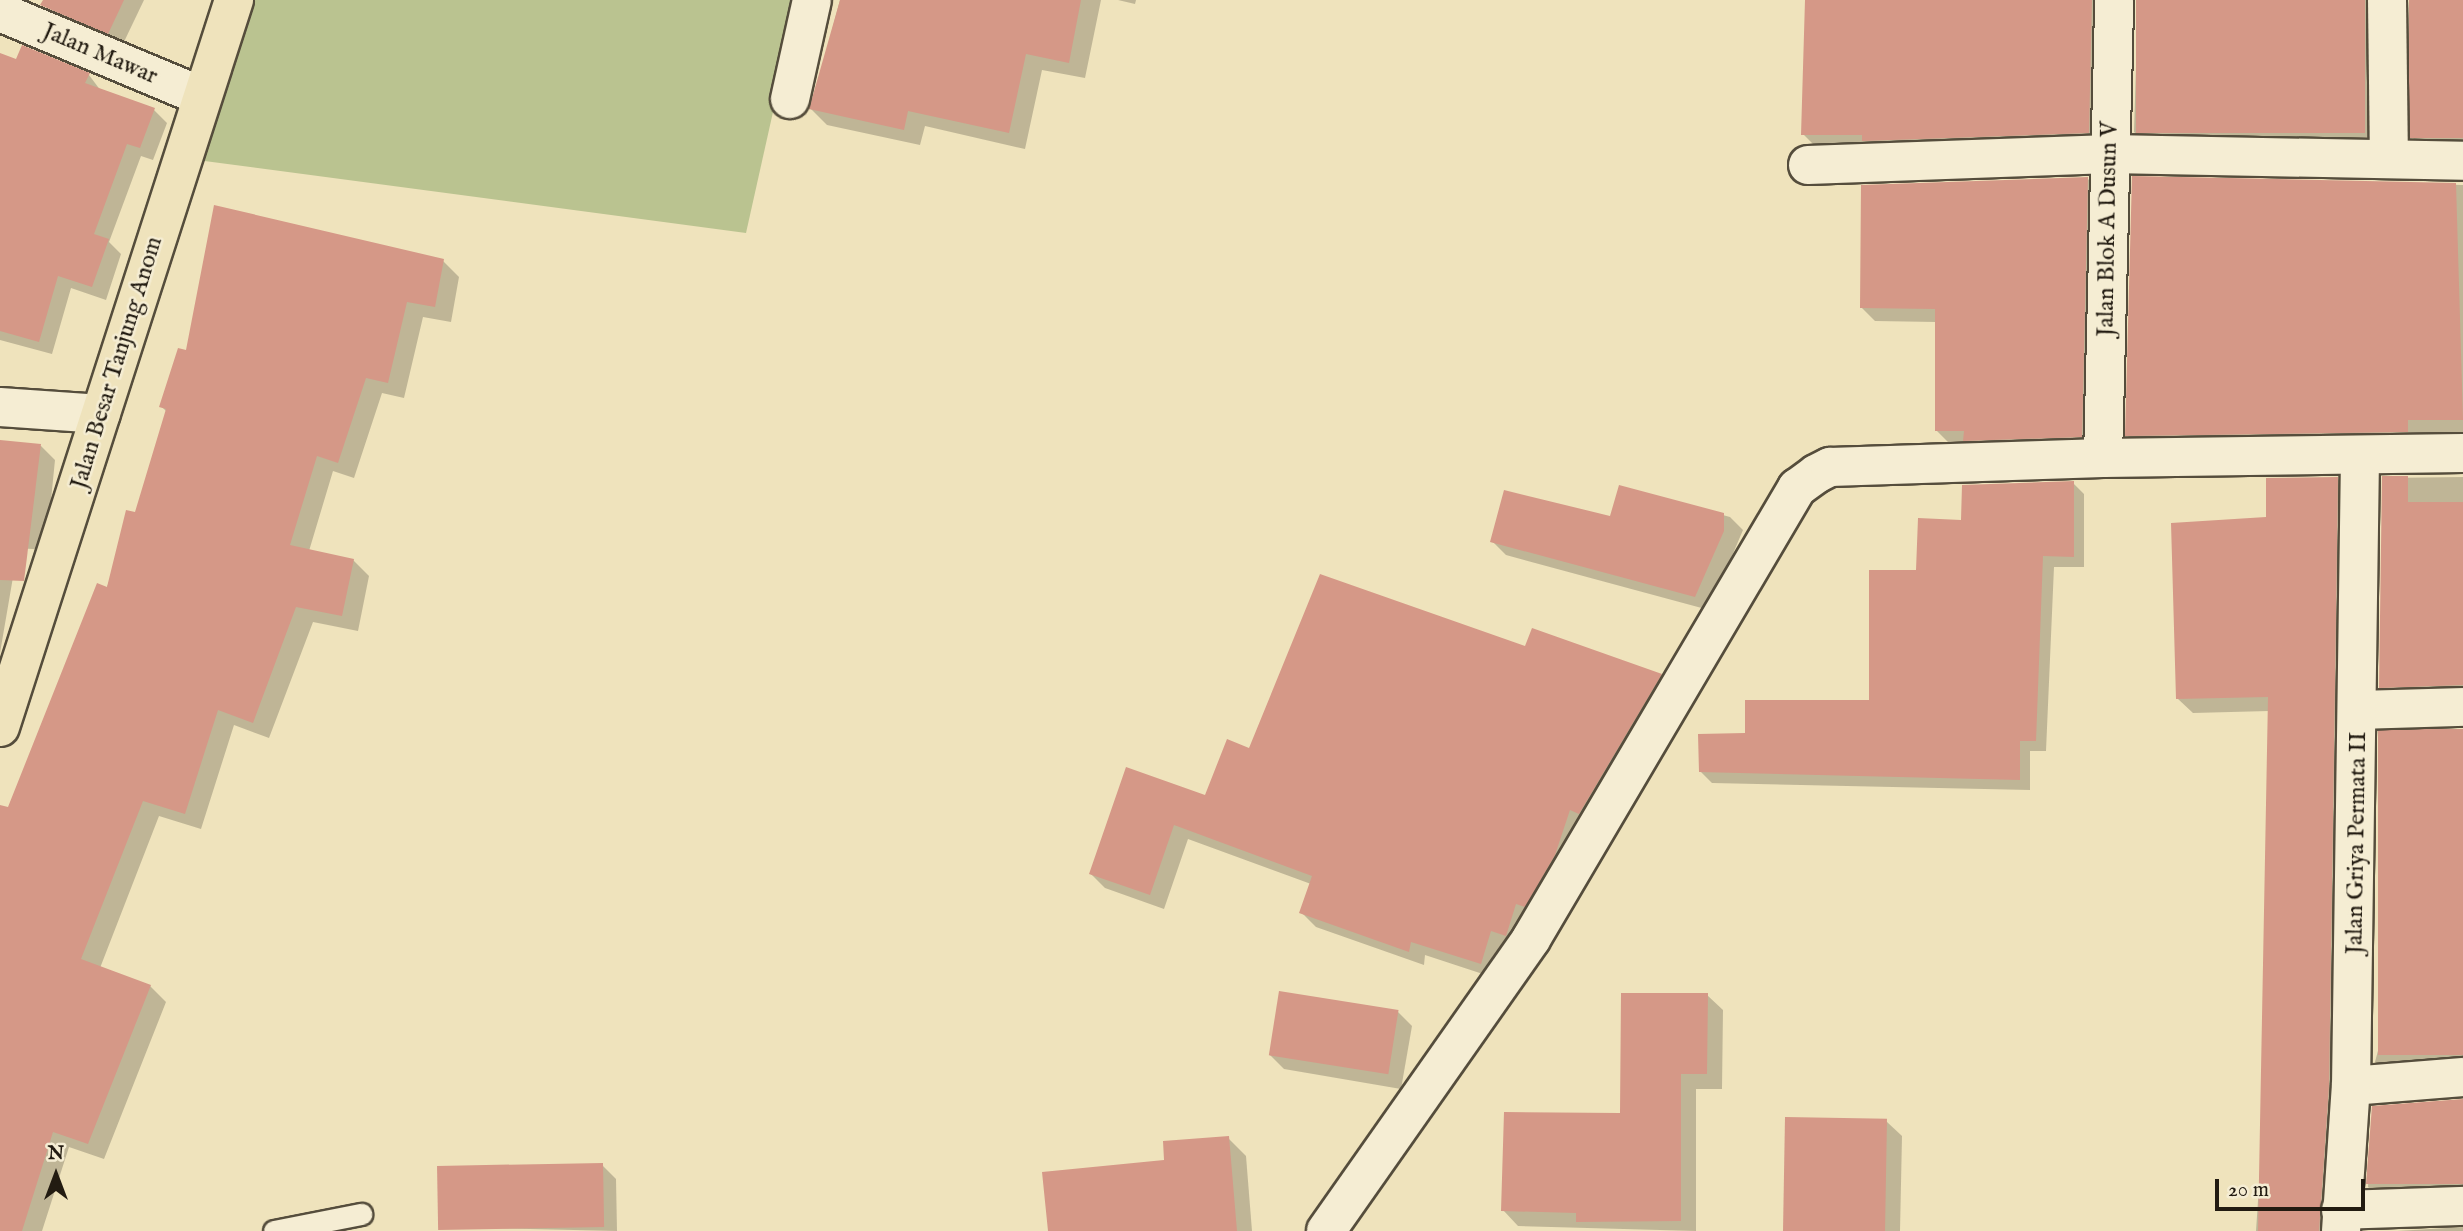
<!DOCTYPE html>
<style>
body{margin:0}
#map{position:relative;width:2463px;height:1231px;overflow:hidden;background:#efe3bc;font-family:"IM FELL English",serif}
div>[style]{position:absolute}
.green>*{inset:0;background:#bac390}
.shadow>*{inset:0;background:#0003}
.building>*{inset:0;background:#d59887;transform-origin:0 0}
.roads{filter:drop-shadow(2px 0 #554d3c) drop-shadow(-2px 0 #554d3c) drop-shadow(0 2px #554d3c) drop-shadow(0 -2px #554d3c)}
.service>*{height:21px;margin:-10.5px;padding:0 10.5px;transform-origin:10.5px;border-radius:10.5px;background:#f5edd3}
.minor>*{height:38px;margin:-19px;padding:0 19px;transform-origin:19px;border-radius:19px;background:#f5edd3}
.tertiary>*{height:38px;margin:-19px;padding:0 19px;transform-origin:19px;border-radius:19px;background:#f5edd3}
.secondary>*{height:38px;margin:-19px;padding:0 19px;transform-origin:19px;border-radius:19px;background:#f5edd3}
.primary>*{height:38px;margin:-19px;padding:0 19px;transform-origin:19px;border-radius:19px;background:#efe3bc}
span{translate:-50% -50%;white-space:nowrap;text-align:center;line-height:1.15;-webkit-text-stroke:5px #f5edd3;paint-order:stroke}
.street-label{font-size:24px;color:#221b11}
.north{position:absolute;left:21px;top:1140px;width:70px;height:70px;-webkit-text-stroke:5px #f5edd3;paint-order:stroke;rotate:0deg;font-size:19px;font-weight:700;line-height:28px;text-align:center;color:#221b11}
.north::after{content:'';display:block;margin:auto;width:24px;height:32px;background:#221b11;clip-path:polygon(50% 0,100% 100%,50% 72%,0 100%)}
.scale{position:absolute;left:2215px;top:1179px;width:150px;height:32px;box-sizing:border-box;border:4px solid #221b11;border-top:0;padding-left:9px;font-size:21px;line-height:24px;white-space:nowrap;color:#221b11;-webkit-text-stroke:5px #f5edd3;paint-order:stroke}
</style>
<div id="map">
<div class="green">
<i style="clip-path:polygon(251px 0,798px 0,746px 233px,197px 160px)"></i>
</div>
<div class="shadow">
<i style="clip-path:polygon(45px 0,144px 0,122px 46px,56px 19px)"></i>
<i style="clip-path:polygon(840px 0,1101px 0,1085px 78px,1042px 70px,1025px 149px,925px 126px,920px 145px,827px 125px,811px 109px)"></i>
<i style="clip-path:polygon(1118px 0,1136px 0,1135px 4px)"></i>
<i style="clip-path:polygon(1806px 0,2114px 0,2103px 147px,1818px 149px,1803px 134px)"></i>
<i style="clip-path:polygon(2138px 0,2387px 0,2381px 151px,2149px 146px,2134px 132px)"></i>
<i style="clip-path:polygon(2411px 0,2463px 0,2463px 153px,2427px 152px,2412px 137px)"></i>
<i style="clip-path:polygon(0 56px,89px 75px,101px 91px,154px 110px,167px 123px,153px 160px,141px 156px,109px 242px,121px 254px,106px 300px,71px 288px,52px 354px,0 340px)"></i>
<i style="clip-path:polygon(2087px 178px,2101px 192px,2095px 450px,1950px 444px,1936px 430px,1936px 322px,1875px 321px,1861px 307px)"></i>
<i style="clip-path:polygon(2133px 178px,2463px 185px,2463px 445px,2142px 450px,2127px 435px)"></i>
<i style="clip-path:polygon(443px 261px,459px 277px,451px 322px,423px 317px,404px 398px,382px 393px,354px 478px,333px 471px,309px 551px,353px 560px,369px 576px,358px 631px,313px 622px,269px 738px,234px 725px,201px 829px,159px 816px,100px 968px,150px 986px,166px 1002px,104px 1159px,69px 1147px,42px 1231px,0 1231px,0 846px,137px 514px,167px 412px,161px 406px,187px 353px)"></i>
<i style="clip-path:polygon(0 443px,41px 446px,55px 460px,46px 550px,18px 548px,0 653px)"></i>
<i style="clip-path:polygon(2463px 477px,2463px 699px,2395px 701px,2380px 687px,2383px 478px)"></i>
<i style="clip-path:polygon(2337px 478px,2352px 493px,2334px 1231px,2256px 1231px,2266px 1079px,2269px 711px,2193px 713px,2178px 699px,2268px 519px)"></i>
<i style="clip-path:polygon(2073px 483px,2084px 494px,2084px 567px,2054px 567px,2046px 751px,2030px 751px,2030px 790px,1712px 783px,1701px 772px,1746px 735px,1871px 702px,1917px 572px,1962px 522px)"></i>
<i style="clip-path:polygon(1620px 487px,1730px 517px,1743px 530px,1709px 610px,1506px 555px,1492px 541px,1611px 518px)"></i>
<i style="clip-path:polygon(1526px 649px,1661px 675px,1676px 690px,1495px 978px,1425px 955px,1424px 965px,1316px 927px,1301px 912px,1311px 884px,1188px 839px,1164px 909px,1105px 888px,1091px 874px,1206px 797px,1250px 750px)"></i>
<i style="clip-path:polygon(2463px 731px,2463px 1070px,2389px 1076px,2375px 1062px)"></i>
<i style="clip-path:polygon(1707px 995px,1723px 1010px,1722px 1089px,1696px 1089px,1696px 1231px,1518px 1226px,1503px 1210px,1622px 1115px)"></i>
<i style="clip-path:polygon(1398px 1012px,1412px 1026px,1401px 1089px,1284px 1069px,1270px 1055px)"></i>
<i style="clip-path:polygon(2463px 1101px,2463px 1198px,2382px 1201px,2368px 1187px,2373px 1108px)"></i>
<i style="clip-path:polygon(1886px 1121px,1902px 1136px,1900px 1231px,1784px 1231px)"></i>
<i style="clip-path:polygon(1228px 1138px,1246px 1156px,1252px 1231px,1050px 1231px,1166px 1162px)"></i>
<i style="clip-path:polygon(602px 1165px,616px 1179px,617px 1231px,439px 1227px)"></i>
<i style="clip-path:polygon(2463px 1227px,2463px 1231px,2397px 1231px)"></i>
</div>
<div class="building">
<i style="clip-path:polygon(43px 0,124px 0,108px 34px,40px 5px)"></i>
<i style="clip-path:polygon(840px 0,1081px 0,1069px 63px,1026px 54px,1009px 133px,908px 111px,904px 130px,809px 109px)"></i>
<i style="clip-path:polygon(1805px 0,2092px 0,2089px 133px,1862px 141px,1862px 135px,1801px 135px)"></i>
<i style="left:2136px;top:0;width:229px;height:133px"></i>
<i style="left:2409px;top:0;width:54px;height:138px"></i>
<i style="clip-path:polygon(22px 45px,90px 73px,85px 83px,155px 108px,140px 148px,127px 144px,94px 234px,109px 239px,92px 287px,58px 276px,39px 342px,0 331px,0 53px,16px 59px)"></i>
<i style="clip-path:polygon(2132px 176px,2456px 183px,2463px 420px,2408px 420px,2408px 432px,2125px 436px)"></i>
<i style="clip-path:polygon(2088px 177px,2082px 437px,1963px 441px,1964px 431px,1935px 431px,1935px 309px,1860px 308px,1861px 185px)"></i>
<i style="clip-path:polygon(214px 205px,444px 259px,435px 307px,407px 302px,388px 383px,366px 378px,338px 463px,317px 456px,290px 545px,354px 559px,342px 616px,296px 607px,253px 723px,218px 710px,185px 814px,143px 801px,81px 959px,151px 985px,88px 1144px,53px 1132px,22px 1231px,0 1231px,0 805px,8px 807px,97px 583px,107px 587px,126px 510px,135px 512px,166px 409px,159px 407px,178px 348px,186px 350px)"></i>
<i style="clip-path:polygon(0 440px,41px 444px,24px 581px,0 580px)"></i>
<i style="clip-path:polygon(2382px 476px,2408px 476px,2408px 502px,2463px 502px,2463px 685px,2379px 688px)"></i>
<i style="clip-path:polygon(2338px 477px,2329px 1085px,2319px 1231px,2258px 1231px,2268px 697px,2176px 699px,2171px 523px,2266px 517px,2266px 478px)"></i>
<i style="clip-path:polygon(2074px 481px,2074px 557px,2043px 556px,2036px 741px,2020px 741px,2020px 780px,1699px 772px,1698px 734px,1745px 733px,1745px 700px,1869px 700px,1869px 570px,1916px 570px,1918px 518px,1961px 520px,1962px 485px)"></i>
<i style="clip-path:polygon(1619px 485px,1724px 513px,1724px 531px,1695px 597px,1490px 542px,1504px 490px,1610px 516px)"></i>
<i style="clip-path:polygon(1320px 574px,1525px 646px,1532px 628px,1662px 674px,1579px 814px,1570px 810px,1555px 855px,1525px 907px,1516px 904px,1506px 936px,1491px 931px,1481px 964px,1411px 942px,1409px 952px,1299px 913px,1312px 876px,1174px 825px,1150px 895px,1089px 874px,1126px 767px,1205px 795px,1227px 739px,1249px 748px)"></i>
<i style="left:2463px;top:729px;width:326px;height:85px;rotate:90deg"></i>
<i style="left:1279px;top:991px;width:121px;height:65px;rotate:9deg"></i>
<i style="clip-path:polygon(1621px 993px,1708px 993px,1707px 1074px,1681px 1074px,1681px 1221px,1576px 1222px,1576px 1213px,1501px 1211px,1504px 1112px,1620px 1113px)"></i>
<i style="clip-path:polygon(2463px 1099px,2463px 1184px,2366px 1184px,2372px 1106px)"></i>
<i style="left:1785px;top:1117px;width:102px;height:114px;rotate:1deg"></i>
<i style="clip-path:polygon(1229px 1136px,1237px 1231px,1048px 1231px,1042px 1172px,1164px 1160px,1163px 1141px)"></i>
<i style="left:603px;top:1163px;width:64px;height:166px;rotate:89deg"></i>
</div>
<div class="roads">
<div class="service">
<i style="left:274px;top:1231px;width:89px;rotate:-11.1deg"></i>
</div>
<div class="minor">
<i style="left:2387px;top:0;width:158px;rotate:89.3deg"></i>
<i style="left:0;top:12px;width:218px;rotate:22.7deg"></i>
<i style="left:790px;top:99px;width:101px;rotate:-77.5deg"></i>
<i style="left:1808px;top:165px;width:302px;rotate:-2.1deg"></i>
<i style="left:2110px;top:154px;width:353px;rotate:1.1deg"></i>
<i style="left:2103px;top:458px;width:458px;rotate:-88.6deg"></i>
<i style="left:2360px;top:710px;width:103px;rotate:-1.7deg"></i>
<i style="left:2351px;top:1086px;width:112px;rotate:-4.6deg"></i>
<i style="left:2341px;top:1210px;width:122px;rotate:-1.9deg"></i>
<i style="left:2341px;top:1231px;width:145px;rotate:-86.1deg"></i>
<i style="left:2351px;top:1086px;width:631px;rotate:-89.18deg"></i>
</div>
<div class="tertiary">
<i style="left:1326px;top:1231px;width:357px;rotate:-54.9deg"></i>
<i style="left:1531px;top:939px;width:524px;rotate:-59.47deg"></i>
<i style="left:1797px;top:488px;width:24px;rotate:-36deg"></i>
<i style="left:1816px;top:474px;width:16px;rotate:-27deg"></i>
<i style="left:1830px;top:467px;width:273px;rotate:-1.9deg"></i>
<i style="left:2103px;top:458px;width:360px;rotate:-0.8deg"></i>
</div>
<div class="secondary">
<i style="left:0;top:407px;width:101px;rotate:4deg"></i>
</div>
<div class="primary">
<i style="left:0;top:727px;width:764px;rotate:-72.16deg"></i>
</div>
</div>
<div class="street-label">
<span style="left:100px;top:54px;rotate:23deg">Jalan Mawar</span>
<span style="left:2108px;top:229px;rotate:-89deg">Jalan Blok A Dusun V</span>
<span style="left:117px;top:363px;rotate:-73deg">Jalan Besar Tanjung Anom</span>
<span style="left:2357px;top:843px;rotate:-89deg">Jalan Griya Permata II</span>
</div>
<div class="north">N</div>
<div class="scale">20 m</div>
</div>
